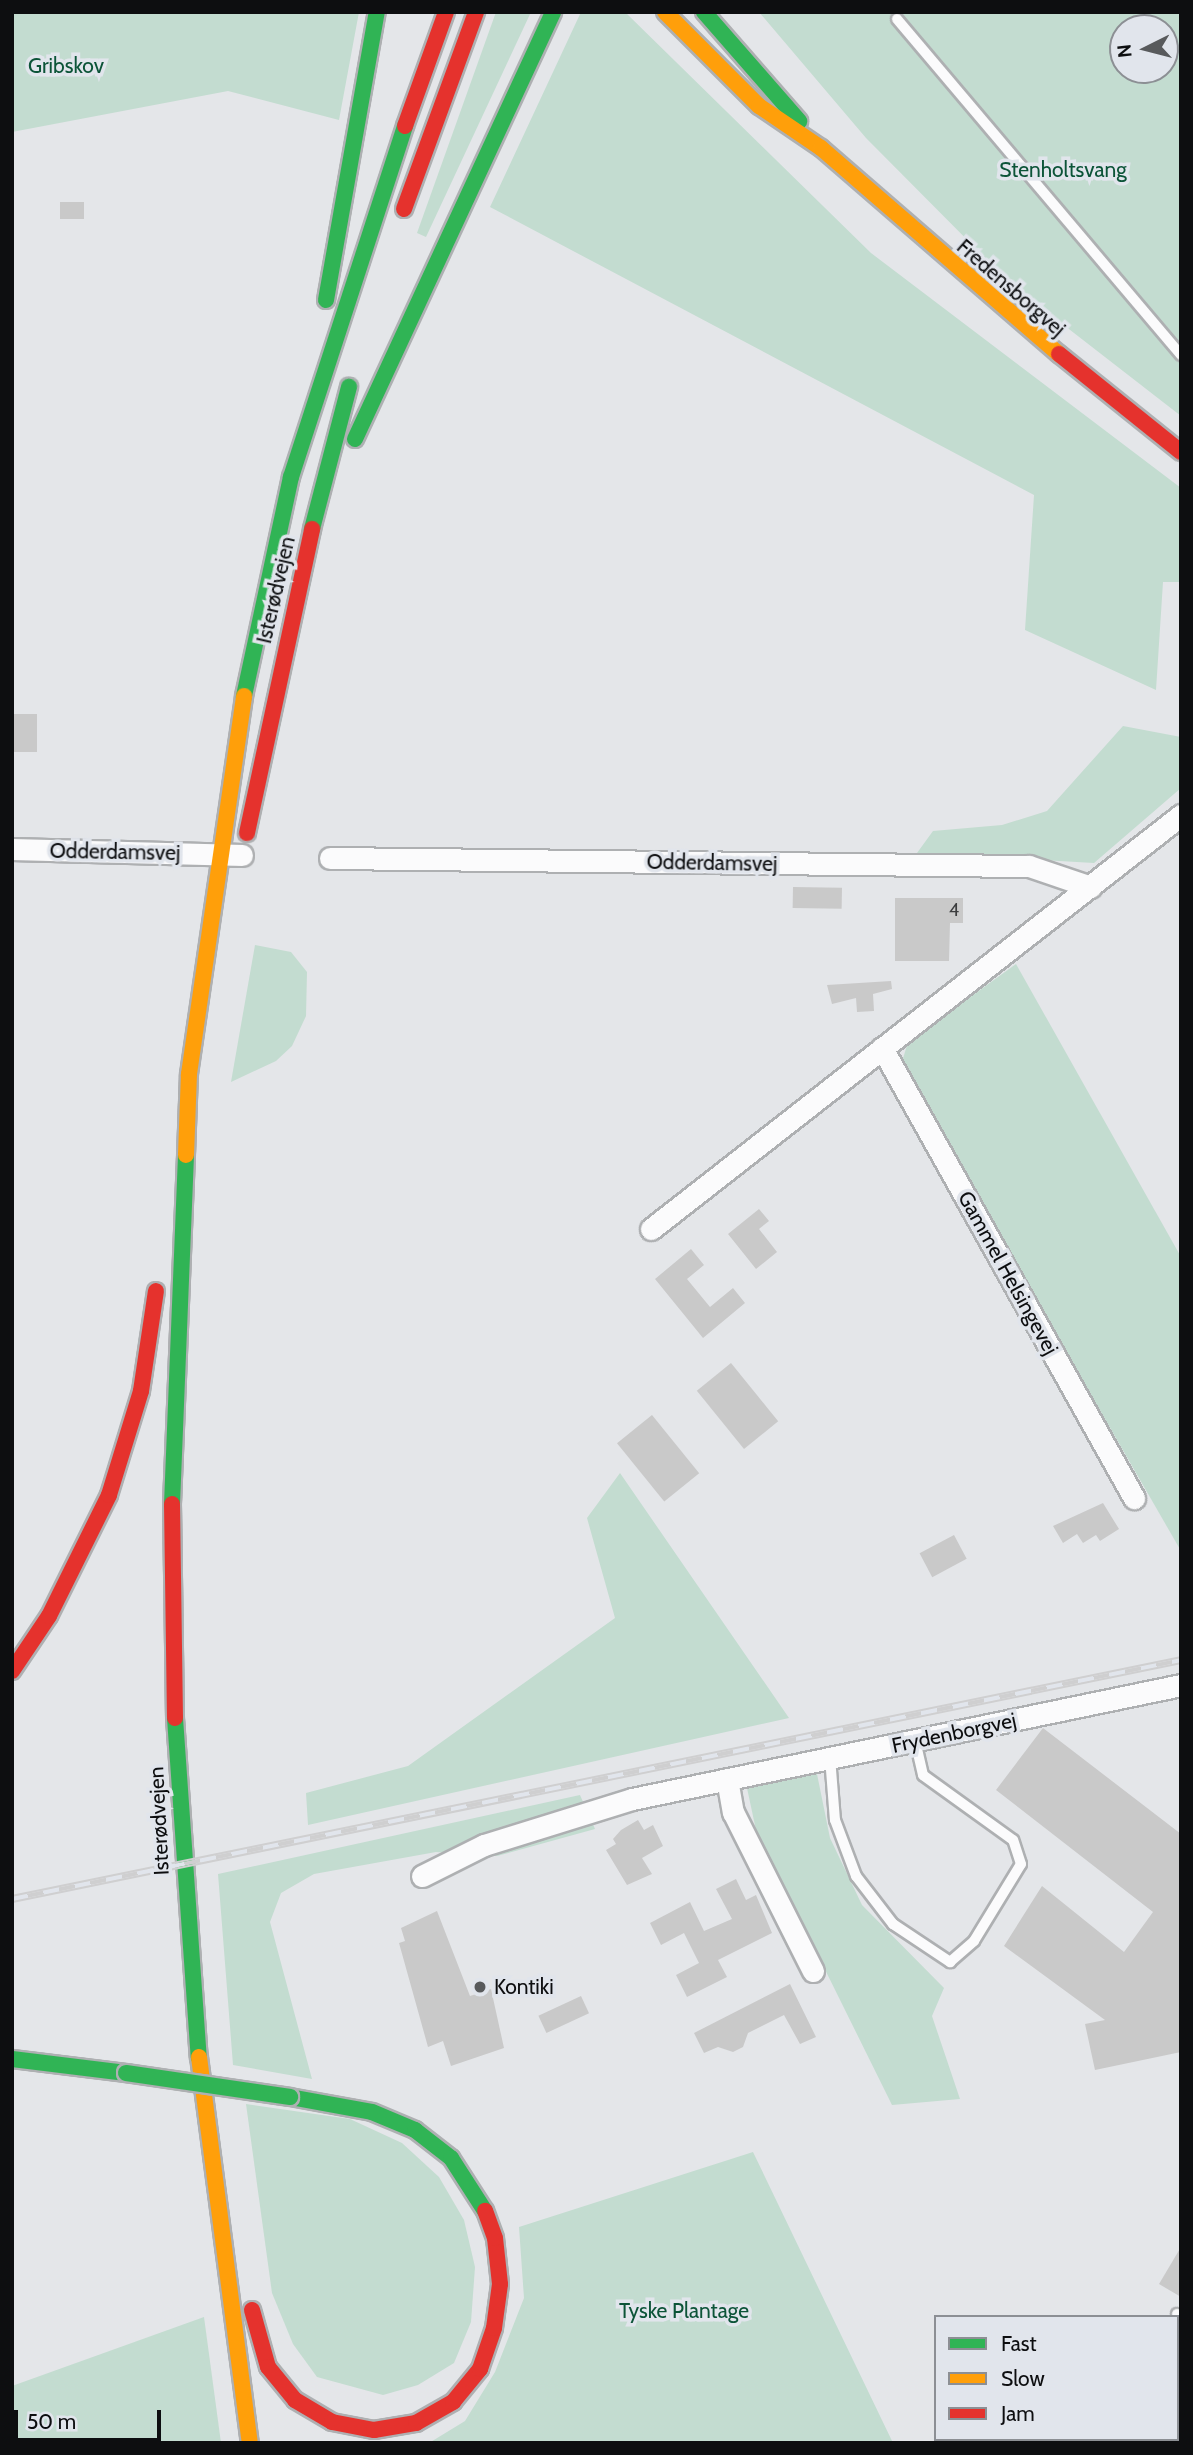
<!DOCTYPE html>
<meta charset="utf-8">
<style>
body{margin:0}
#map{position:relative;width:1193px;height:2455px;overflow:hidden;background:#e4e6e9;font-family:Cabin,sans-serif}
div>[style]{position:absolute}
.green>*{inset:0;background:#c3dcd0}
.building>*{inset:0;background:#c9c9c9;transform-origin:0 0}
.roads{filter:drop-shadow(2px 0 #aeb0b2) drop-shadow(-2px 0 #aeb0b2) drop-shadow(0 2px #aeb0b2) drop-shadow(0 -2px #aeb0b2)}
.lane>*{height:10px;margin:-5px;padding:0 5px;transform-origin:5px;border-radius:5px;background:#fbfbfc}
.street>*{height:21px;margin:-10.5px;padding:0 10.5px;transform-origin:10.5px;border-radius:10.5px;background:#fbfbfc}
.fast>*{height:16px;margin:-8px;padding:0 8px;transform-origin:8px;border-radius:8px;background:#30b455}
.slow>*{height:16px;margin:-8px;padding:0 8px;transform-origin:8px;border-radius:8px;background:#ff9f0a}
.jam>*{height:16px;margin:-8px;padding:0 8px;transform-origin:8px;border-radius:8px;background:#e5322d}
.rail>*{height:8px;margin-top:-4px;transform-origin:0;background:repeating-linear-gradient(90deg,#e1e5ec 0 16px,#cfcfd0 0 32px);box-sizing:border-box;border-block:2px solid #cfcfd0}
.bridges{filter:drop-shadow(2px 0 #aeb0b2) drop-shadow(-2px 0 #aeb0b2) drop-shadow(0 2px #aeb0b2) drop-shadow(0 -2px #aeb0b2)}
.fast-bridge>*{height:16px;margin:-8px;padding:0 8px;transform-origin:8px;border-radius:8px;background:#30b455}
.dots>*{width:19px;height:19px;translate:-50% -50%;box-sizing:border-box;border:4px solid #e1e5ec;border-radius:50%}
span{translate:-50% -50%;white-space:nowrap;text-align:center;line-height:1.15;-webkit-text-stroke:7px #e1e5ec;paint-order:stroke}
.number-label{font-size:18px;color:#3c3d3e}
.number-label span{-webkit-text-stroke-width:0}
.park-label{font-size:21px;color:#0c5438}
.street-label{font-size:21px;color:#0d0e10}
.poi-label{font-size:21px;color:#0d0e10}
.left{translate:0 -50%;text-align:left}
.frame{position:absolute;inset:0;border:14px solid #0d0e10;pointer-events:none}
.legend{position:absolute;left:934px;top:2315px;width:245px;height:126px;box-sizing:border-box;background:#e1e5ec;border:2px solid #8c8f94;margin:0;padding:9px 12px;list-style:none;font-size:21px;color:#0d0e10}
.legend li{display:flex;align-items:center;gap:14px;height:35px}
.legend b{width:35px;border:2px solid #8c8f94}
.north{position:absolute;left:1109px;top:14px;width:70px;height:70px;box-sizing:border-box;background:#e1e5ec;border:2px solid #8c8f94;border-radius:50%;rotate:264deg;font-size:19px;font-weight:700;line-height:28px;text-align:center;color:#0d0e10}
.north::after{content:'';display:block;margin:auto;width:24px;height:32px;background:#585a5c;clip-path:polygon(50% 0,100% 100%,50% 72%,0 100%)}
.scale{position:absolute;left:14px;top:2410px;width:147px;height:32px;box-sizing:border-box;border:4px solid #0d0e10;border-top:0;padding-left:9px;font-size:21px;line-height:24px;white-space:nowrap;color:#0d0e10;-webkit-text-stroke:5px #e1e5ec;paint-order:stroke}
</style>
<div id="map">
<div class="green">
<i style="clip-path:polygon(12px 12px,359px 12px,339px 120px,228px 91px,12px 132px)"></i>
<i style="clip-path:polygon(496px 12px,531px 12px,426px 237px,417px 233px)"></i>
<i style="clip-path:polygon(581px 12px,625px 12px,871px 253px,1181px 488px,1181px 582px,1163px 582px,1156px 690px,1025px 630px,1034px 495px,490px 207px)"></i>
<i style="clip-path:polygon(evenodd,759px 12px,1181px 12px,1181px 416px,1012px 285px,866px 138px,759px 12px,1123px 28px,1165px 28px,1165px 70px,1123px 70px,1123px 28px)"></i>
<i style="clip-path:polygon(1123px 726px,1181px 737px,1181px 788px,1094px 863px,917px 853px,933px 831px,1002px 825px,1047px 811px)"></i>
<i style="clip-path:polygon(255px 945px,291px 952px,307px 972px,306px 1016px,292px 1046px,276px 1061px,231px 1082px)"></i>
<i style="clip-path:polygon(1016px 964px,1181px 1257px,1181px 1551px,901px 1065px,908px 1042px)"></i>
<i style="clip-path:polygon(620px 1473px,789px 1718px,308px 1825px,306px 1793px,408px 1766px,615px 1618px,587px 1518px)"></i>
<i style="clip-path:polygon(817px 1774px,830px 1838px,862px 1905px,944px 1988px,932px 2016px,960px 2099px,892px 2105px,756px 1830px,747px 1788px)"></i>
<i style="clip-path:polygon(580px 1795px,595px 1829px,497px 1856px,436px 1852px,314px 1874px,281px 1893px,270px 1922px,312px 2079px,233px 2065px,218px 1874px)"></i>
<i style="clip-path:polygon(246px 2104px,350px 2119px,402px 2143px,439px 2177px,464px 2220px,475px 2267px,471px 2322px,454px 2363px,418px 2385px,383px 2395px,317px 2377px,293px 2344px,272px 2293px)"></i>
<i style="clip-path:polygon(753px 2152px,893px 2443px,429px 2443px,465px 2421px,495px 2372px,524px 2298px,519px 2227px)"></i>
<i style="clip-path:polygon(204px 2317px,221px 2443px,12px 2443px,12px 2386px)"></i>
</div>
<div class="building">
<i style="left:60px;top:202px;width:24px;height:17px"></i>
<i style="left:12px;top:714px;width:25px;height:38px"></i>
<i style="left:793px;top:887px;width:49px;height:21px;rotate:1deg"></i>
<i style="clip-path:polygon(895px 898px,963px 898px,963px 923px,950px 923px,949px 961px,895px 961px)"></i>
<i style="clip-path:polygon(891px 981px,892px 989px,873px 994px,874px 1011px,857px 1012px,856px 998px,832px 1004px,827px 985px)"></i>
<i style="clip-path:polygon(759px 1209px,769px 1221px,759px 1229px,777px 1252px,756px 1269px,728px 1234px)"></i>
<i style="clip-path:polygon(691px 1249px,704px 1265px,687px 1279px,710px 1307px,733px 1288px,745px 1303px,703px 1338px,655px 1279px)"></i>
<i style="left:731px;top:1363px;width:75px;height:44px;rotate:51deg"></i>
<i style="left:652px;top:1415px;width:75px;height:45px;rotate:51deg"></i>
<i style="clip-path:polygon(1103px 1503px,1119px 1529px,1100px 1541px,1096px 1535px,1083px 1543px,1077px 1534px,1063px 1543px,1053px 1526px)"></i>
<i style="left:954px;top:1535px;width:27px;height:39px;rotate:62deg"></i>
<i style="clip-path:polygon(1043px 1728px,1181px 1834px,1181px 2052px,1095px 2070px,1085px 2024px,1105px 2020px,1004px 1946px,1042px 1886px,1124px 1952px,1153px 1912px,996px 1790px)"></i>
<i style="clip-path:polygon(638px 1820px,644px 1830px,653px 1825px,663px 1846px,642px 1858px,652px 1874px,627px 1885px,606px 1850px,616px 1844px,613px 1839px,621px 1830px)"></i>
<i style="clip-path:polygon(736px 1879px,746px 1900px,756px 1895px,772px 1933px,718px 1960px,727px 1977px,687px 1997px,676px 1975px,699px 1963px,684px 1933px,661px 1945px,650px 1923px,690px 1902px,704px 1931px,732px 1919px,716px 1889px)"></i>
<i style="clip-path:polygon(437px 1911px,470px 1996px,491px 1989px,504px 2048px,451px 2066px,443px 2041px,428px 2047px,399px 1943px,405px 1941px,401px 1928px)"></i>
<i style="clip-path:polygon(790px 1984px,816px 2037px,800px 2044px,784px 2015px,748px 2033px,743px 2047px,733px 2052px,718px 2047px,704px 2053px,694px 2033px)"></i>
<i style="left:581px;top:1996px;width:19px;height:47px;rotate:65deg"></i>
<i style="clip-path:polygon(1181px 2247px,1181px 2297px,1159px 2284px)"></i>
</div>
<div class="roads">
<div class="lane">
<i style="left:897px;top:19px;width:440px;rotate:49.8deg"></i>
<i style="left:830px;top:1757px;width:63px;rotate:85.5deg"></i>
<i style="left:835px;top:1820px;width:60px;rotate:69.4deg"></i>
<i style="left:856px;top:1876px;width:61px;rotate:52.4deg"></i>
<i style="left:893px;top:1924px;width:69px;rotate:33.7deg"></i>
<i style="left:950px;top:1962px;width:32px;rotate:-41deg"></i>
<i style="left:974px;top:1941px;width:90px;rotate:-58.6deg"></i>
<i style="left:1021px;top:1864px;width:25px;rotate:-108deg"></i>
<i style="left:1013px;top:1840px;width:111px;rotate:-144.2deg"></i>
<i style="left:923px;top:1775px;width:35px;rotate:-103deg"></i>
<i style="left:1177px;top:2314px;width:4px;rotate:27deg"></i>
</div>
<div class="street">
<i style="left:12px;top:849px;width:230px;rotate:1.5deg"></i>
<i style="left:330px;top:858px;width:699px;rotate:0.66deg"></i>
<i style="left:1029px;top:866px;width:65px;rotate:18.7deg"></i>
<i style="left:882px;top:1048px;width:516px;rotate:60.75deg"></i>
<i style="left:651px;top:1229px;width:673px;rotate:-37.99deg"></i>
<i style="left:727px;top:1779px;width:34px;rotate:80deg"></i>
<i style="left:733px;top:1812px;width:178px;rotate:63.3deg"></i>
<i style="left:422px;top:1876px;width:69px;rotate:-26.6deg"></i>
<i style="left:484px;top:1845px;width:155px;rotate:-17.3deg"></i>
<i style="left:632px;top:1799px;width:561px;rotate:-11.73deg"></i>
</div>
<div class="fast">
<i style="left:704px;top:12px;width:145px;rotate:48.9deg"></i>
<i style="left:326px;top:300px;width:292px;rotate:-80deg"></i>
<i style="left:355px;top:439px;width:471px;rotate:-65.1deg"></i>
<i style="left:312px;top:529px;width:147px;rotate:-75.4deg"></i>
<i style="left:244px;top:696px;width:224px;rotate:-77.9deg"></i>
<i style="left:291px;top:477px;width:369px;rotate:-72deg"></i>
<i style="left:172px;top:1504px;width:349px;rotate:-87.7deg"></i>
<i style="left:175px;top:1718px;width:340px;rotate:86deg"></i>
<i style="left:12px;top:2059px;width:115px;rotate:7deg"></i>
<i style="left:290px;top:2097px;width:83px;rotate:10.4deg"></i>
<i style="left:372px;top:2112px;width:47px;rotate:22.7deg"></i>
<i style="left:415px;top:2130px;width:46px;rotate:37.9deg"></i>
<i style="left:451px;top:2158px;width:63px;rotate:57.3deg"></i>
</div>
<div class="slow">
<i style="left:665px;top:12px;width:133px;rotate:45deg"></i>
<i style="left:759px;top:106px;width:75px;rotate:34.1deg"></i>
<i style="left:821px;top:148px;width:315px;rotate:40.9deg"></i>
<i style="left:186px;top:1155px;width:81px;rotate:-87.9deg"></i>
<i style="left:189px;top:1074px;width:382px;rotate:-81.7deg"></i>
<i style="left:199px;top:2057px;width:389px;rotate:82.5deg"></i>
</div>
<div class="jam">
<i style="left:405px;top:126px;width:121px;rotate:-70.2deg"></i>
<i style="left:404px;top:209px;width:210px;rotate:-69.9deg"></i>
<i style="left:1059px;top:354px;width:156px;rotate:38.8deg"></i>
<i style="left:247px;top:833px;width:311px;rotate:-77.9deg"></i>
<i style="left:172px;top:1504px;width:214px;rotate:89.2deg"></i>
<i style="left:12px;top:1671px;width:66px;rotate:-56.1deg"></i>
<i style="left:49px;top:1616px;width:135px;rotate:-63.6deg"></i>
<i style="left:109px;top:1495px;width:109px;rotate:-72.9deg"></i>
<i style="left:141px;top:1391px;width:101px;rotate:-81.5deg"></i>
<i style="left:252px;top:2310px;width:59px;rotate:74.3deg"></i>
<i style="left:268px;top:2367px;width:43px;rotate:50.7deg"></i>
<i style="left:295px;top:2400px;width:43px;rotate:30.7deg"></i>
<i style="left:332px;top:2422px;width:43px;rotate:10.8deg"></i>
<i style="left:374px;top:2430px;width:43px;rotate:-9.5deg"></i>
<i style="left:416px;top:2423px;width:43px;rotate:-29.6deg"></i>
<i style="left:453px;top:2402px;width:43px;rotate:-50.7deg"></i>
<i style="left:480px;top:2369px;width:43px;rotate:-71.1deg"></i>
<i style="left:494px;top:2328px;width:44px;rotate:-82.2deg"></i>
<i style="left:500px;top:2284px;width:46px;rotate:-96.2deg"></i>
<i style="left:495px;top:2238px;width:29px;rotate:-110deg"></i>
</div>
</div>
<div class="rail">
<i style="left:12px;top:1899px;width:1193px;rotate:-11.55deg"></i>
</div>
<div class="bridges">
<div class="fast-bridge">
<i style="left:126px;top:2073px;width:166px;rotate:8.3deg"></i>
</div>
</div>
<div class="dots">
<i style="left:480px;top:1987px;background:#585a5c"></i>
</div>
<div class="number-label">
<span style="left:954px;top:910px">4</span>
</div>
<div class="park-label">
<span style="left:66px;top:66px">Gribskov</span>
<span style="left:1063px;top:170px">Stenholtsvang</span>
<span style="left:684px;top:2311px">Tyske Plantage</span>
</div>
<div class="street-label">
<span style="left:1011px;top:288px;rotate:41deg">Fredensborgvej</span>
<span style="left:276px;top:590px;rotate:-77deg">Isterødvejen</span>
<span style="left:115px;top:852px;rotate:1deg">Odderdamsvej</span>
<span style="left:712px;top:863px;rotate:1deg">Odderdamsvej</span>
<span style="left:1008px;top:1273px;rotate:61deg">Gammel Helsingevej</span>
<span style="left:954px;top:1733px;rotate:-12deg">Frydenborgvej</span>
<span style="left:159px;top:1821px;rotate:-93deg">Isterødvejen</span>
</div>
<div class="poi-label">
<span class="left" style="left:494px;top:1987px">Kontiki</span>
</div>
<div class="frame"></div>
<ul class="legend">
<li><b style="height:9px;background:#30b455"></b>Fast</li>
<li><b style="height:9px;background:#ff9f0a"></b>Slow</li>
<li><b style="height:9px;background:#e5322d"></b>Jam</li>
</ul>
<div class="north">N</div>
<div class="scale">50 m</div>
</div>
